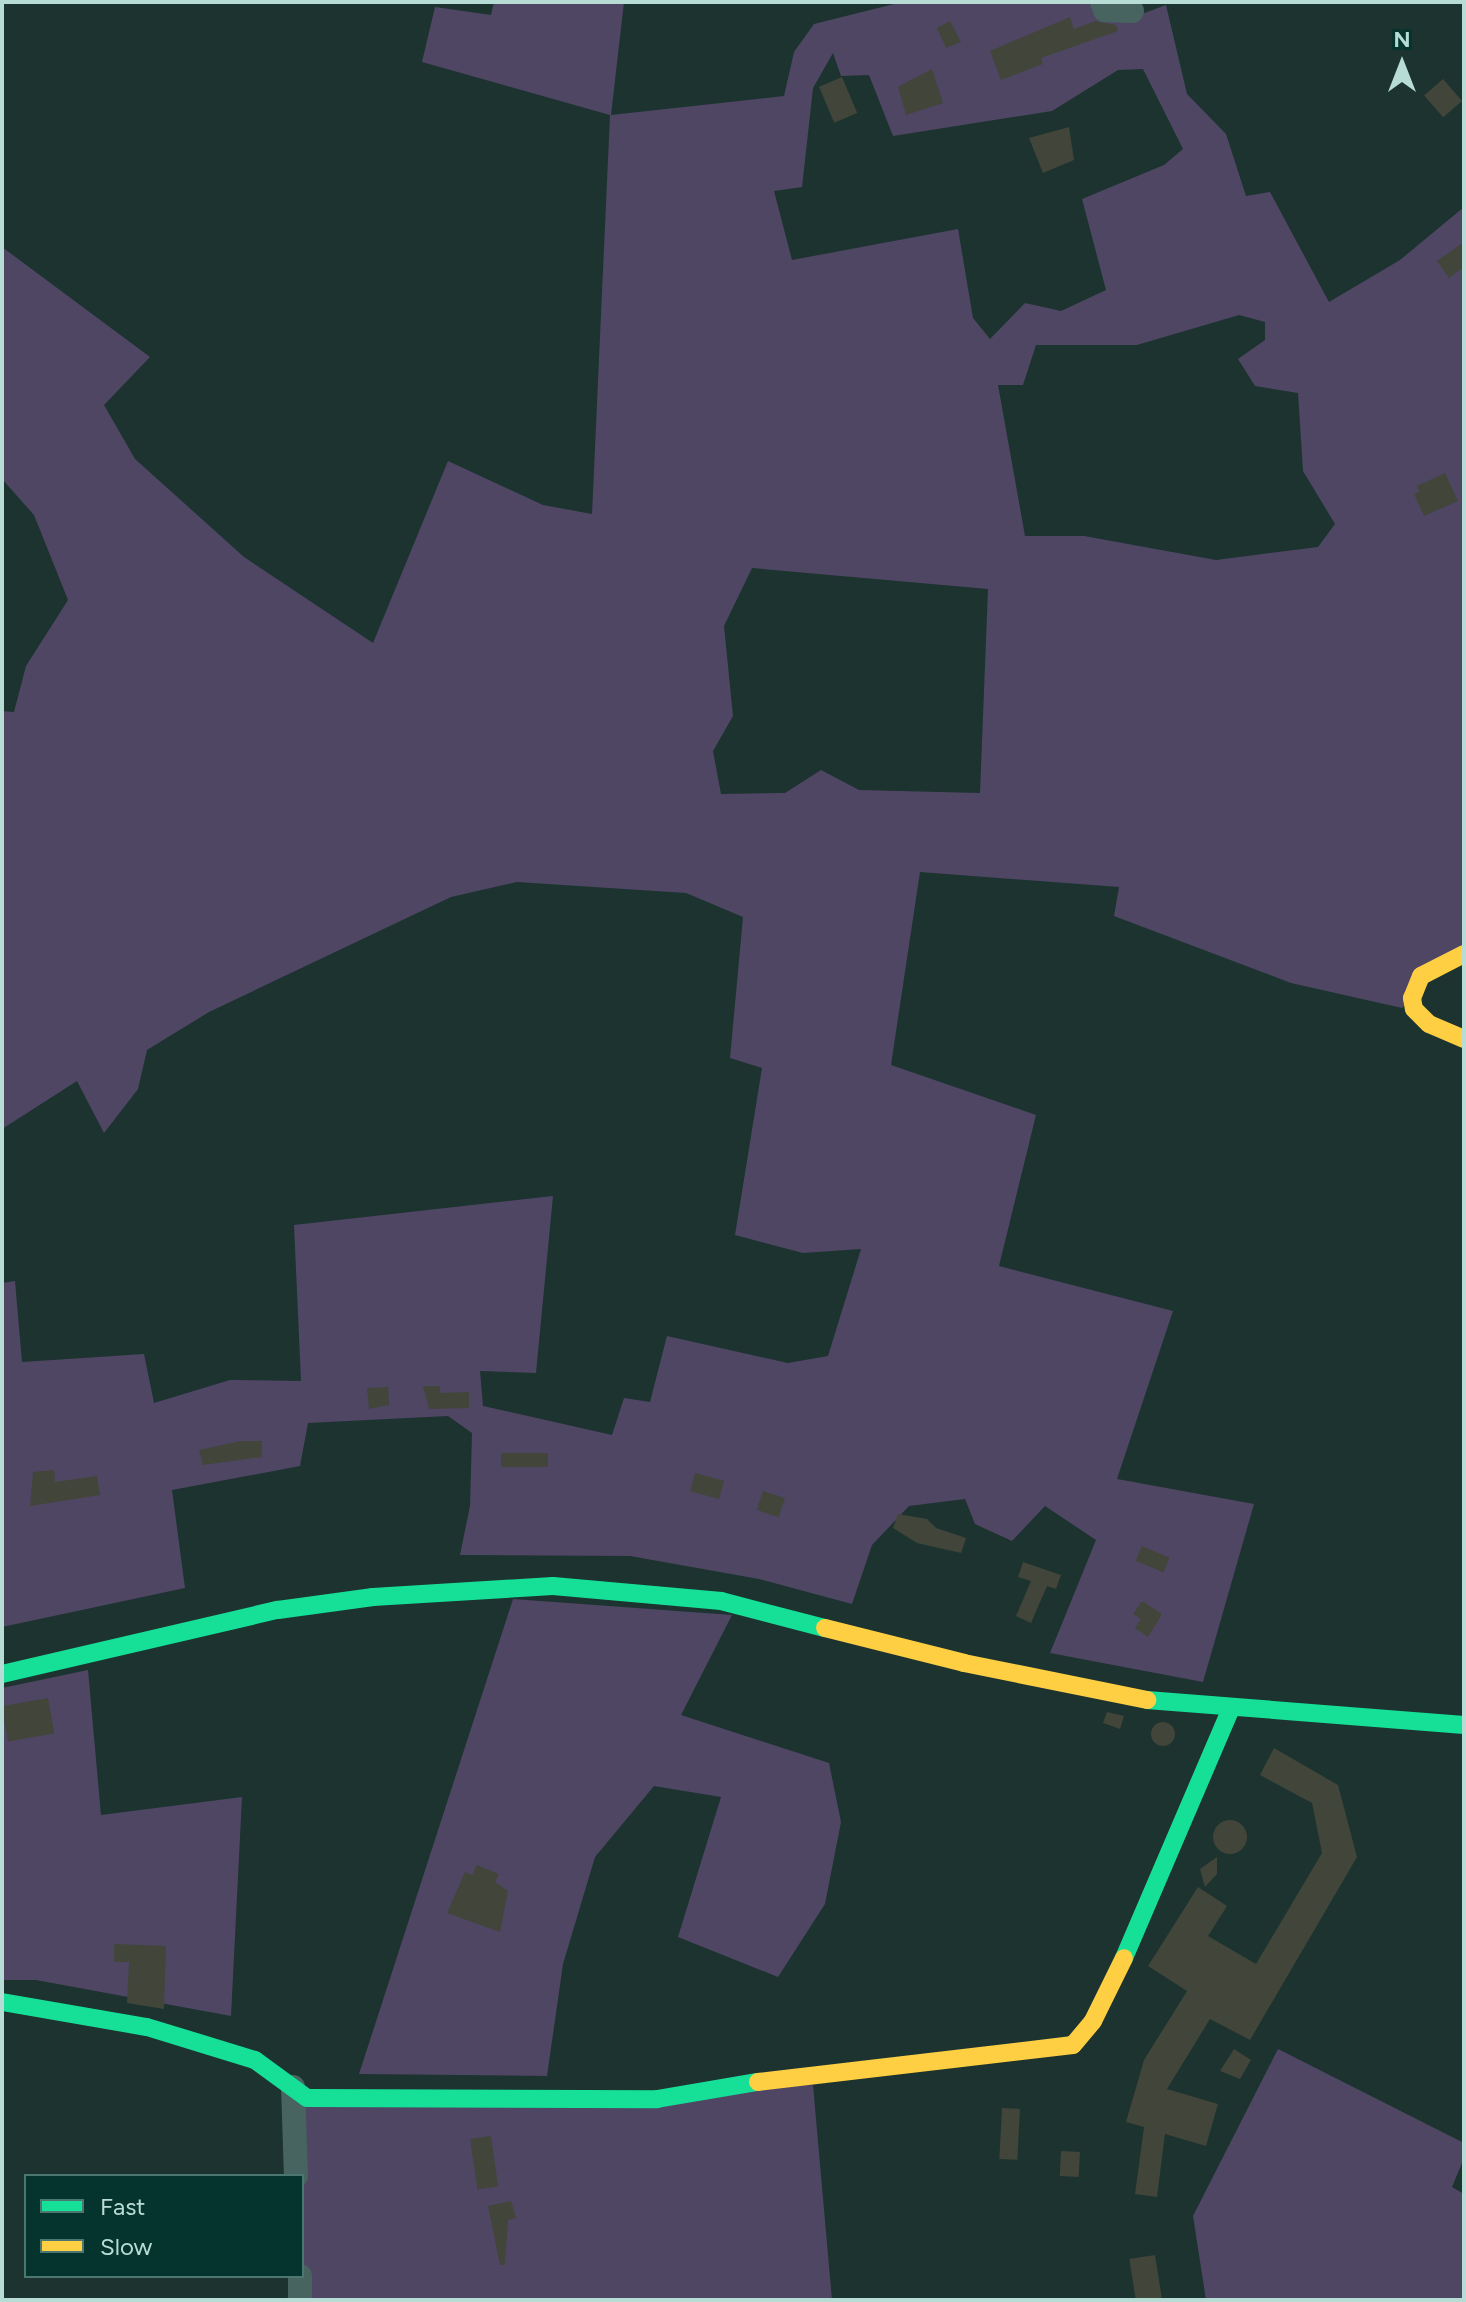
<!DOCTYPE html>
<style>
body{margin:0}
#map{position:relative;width:1466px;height:2302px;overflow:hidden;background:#1c3330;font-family:Figtree,sans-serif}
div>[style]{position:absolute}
.green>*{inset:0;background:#4f4664}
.building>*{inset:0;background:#424539;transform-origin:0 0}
.round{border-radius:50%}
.street>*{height:24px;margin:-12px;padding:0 12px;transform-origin:12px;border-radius:12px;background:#476460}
.fast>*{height:18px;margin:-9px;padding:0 9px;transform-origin:9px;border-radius:9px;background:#16e098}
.slow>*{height:18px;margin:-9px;padding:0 9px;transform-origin:9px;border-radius:9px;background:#ffcf43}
span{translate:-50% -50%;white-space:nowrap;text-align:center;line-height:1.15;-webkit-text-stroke:8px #05332d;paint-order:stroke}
.frame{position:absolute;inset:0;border:4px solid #b7dcd5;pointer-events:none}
.legend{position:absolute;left:24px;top:2174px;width:280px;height:104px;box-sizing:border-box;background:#05332d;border:2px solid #4c7770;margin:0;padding:10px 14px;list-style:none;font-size:24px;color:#b7dcd5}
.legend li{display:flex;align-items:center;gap:16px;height:40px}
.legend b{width:40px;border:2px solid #4c7770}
.north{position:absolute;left:1362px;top:24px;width:80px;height:80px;-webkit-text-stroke:6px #05332d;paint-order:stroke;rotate:0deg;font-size:22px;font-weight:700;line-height:32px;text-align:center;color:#b7dcd5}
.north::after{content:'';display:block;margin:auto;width:28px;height:36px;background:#b7dcd5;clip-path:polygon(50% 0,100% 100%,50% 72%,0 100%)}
</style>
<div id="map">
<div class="green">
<i style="clip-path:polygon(evenodd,494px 2px,624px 2px,611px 115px,784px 96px,794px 52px,814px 24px,902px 2px,1093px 2px,1093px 13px,1107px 12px,1120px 22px,1166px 5px,1187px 94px,1226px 134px,1246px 196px,1270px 192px,1329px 302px,1400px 260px,1464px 207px,1464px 943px,1402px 1008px,1291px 983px,1114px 916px,1119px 887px,920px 872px,891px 1065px,1036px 1115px,999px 1266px,1173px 1311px,1117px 1479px,1254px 1504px,1203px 1682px,1050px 1653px,1096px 1540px,1045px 1506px,1012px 1541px,975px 1524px,965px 1499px,909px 1506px,872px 1545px,852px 1604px,759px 1579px,630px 1556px,460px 1555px,470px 1506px,472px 1433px,448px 1416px,308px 1423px,300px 1466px,172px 1490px,185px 1588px,2px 1627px,2px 1283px,15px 1281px,22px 1362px,144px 1354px,154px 1403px,230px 1380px,301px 1381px,294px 1225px,553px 1196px,536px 1373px,480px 1371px,483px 1406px,612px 1435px,624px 1398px,650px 1402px,667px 1336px,788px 1363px,828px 1356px,861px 1249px,803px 1253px,735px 1235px,762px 1068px,730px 1058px,743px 917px,686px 893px,517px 882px,451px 897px,209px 1012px,147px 1050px,138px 1089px,104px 1133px,77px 1081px,2px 1129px,2px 711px,14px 712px,26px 666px,68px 600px,34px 515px,2px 479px,2px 247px,150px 357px,104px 405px,135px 459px,244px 557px,373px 643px,448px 461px,543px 505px,592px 514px,610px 115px,422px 62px,435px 7px,491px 15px,494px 2px,833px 53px,841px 76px,869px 75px,893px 136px,1052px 111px,1118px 70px,1143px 69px,1183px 149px,1164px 165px,1082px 199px,1106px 290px,1061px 311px,1025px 303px,990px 339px,973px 318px,958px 229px,792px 260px,774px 191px,802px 187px,813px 88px,833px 53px,494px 2px,1239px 315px,1265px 322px,1265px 340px,1238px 359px,1255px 386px,1298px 393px,1303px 471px,1335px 524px,1318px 547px,1216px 560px,1084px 536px,1025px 536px,998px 385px,1023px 385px,1036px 345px,1137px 345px,1239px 315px,494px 2px,752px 568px,988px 589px,980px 793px,859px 790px,821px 770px,785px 793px,721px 794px,713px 751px,733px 716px,724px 626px,752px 568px)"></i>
<i style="clip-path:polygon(513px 1599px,732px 1615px,681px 1715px,829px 1763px,841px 1822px,825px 1904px,778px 1977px,678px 1937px,721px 1797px,654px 1786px,595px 1857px,563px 1964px,547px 2076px,359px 2074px)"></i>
<i style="clip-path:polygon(88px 1670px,101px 1815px,242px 1797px,231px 2016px,36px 1980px,2px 1980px,2px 1688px)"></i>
<i style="clip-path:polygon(1278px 2049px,1464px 2143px,1464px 2158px,1452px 2187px,1464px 2194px,1464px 2300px,1206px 2300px,1193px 2216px)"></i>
<i style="clip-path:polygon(813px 2085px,832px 2300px,287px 2300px,293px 2276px,302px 2276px,295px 2107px)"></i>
</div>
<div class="building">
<i style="clip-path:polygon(1070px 17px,1074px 29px,1095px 21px,1116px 25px,1118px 31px,1041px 58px,1043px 64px,1001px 80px,990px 51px)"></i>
<i style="clip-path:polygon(950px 21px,961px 42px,946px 48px,937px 28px)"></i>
<i style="clip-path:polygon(932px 69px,943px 103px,906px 115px,898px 87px)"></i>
<i style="left:842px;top:77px;width:39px;height:25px;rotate:67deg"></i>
<i style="left:1443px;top:79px;width:29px;height:25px;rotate:49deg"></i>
<i style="clip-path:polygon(1069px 127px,1074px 160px,1043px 173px,1029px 138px)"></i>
<i style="clip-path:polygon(1464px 242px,1464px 267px,1449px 278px,1437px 261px)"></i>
<i style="clip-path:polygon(1445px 473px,1458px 501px,1424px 516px,1414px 494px,1419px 492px,1417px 486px)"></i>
<i style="clip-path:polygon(423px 1386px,440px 1386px,440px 1393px,469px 1392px,469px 1408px,429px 1409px)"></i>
<i style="clip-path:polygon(388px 1387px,389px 1405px,369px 1409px,367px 1388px)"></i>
<i style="clip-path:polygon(241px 1441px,262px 1441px,262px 1457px,203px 1465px,199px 1450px)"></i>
<i style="left:501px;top:1453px;width:47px;height:14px"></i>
<i style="clip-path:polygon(54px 1470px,55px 1482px,97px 1476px,100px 1495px,30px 1506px,33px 1472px)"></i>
<i style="left:695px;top:1473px;width:30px;height:19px;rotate:15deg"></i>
<i style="left:763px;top:1491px;width:23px;height:20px;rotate:18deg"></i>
<i style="clip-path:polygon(898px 1514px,927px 1519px,936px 1528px,966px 1538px,961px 1553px,917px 1543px,893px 1528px)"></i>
<i style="left:1142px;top:1546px;width:30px;height:16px;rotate:23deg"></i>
<i style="clip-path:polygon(1023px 1562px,1061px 1575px,1056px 1589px,1047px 1586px,1031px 1623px,1016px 1616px,1031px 1581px,1018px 1577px)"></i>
<i style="clip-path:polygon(1142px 1601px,1162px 1614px,1148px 1637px,1135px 1628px,1141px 1619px,1133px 1614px)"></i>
<i style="left:48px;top:1698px;width:36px;height:47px;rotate:80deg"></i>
<i style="clip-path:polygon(1107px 1712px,1124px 1716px,1120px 1729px,1103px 1723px)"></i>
<i class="round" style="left:1151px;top:1722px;width:24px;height:24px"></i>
<i style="clip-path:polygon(1274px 1748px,1338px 1785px,1357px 1857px,1250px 2040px,1210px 2019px,1167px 2089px,1218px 2104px,1206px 2146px,1165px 2134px,1157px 2197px,1135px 2194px,1144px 2127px,1126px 2122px,1144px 2060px,1187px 1991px,1148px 1966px,1198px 1887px,1227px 1906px,1208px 1936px,1256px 1964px,1322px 1853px,1312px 1803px,1260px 1775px)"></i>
<i class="round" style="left:1213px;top:1820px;width:34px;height:34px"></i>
<i style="clip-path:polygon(1217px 1857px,1217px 1874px,1205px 1887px,1200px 1869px)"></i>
<i style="clip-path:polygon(477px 1865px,499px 1874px,495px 1882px,508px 1891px,500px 1932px,447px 1913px,465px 1872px,472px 1875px)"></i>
<i style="clip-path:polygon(114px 1944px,166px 1946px,164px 2009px,127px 2003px,129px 1962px,114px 1962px)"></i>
<i style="clip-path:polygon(1234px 2049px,1251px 2060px,1240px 2079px,1220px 2071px)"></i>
<i style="left:1002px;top:2108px;width:18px;height:51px;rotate:3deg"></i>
<i style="left:491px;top:2136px;width:51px;height:21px;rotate:82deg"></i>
<i style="left:1061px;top:2151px;width:19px;height:25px;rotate:3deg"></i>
<i style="clip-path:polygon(511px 2201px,516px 2218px,508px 2220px,505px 2265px,500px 2265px,488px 2206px)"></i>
<i style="left:1155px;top:2255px;width:46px;height:26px;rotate:81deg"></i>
</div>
<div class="street">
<i style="left:1102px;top:2px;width:9px;rotate:69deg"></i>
<i style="left:1105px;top:10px;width:27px;rotate:2deg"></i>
<i style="left:293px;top:2087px;width:89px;rotate:88.1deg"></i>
<i style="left:300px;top:2300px;width:24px;rotate:-90deg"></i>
</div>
<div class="fast">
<i style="left:2px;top:1674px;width:283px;rotate:-13.1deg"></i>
<i style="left:278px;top:1610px;width:96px;rotate:-7.8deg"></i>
<i style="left:373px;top:1597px;width:180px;rotate:-3.5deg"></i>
<i style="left:553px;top:1586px;width:169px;rotate:5.1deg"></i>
<i style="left:721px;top:1601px;width:107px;rotate:14.6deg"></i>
<i style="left:1147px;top:1700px;width:318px;rotate:4.5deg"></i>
<i style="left:1124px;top:1958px;width:269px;rotate:-66.8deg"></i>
<i style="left:2px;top:2002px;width:147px;rotate:9.8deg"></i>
<i style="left:147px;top:2027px;width:113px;rotate:17deg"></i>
<i style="left:255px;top:2060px;width:64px;rotate:36.2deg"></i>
<i style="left:307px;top:2098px;width:350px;rotate:0.2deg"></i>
<i style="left:657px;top:2099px;width:102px;rotate:-9.6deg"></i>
</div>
<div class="slow">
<i style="left:1464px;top:954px;width:48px;rotate:152.9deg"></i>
<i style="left:1421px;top:976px;width:24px;rotate:112deg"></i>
<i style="left:1412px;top:998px;width:11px;rotate:80deg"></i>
<i style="left:1414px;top:1009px;width:21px;rotate:45deg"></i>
<i style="left:1429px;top:1024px;width:38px;rotate:23deg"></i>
<i style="left:825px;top:1628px;width:143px;rotate:14.1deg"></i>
<i style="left:964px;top:1663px;width:187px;rotate:11.4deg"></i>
<i style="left:758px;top:2082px;width:317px;rotate:-6.7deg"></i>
<i style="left:1073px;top:2045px;width:31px;rotate:-50deg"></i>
<i style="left:1093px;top:2021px;width:70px;rotate:-63.8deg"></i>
</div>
<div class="frame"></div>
<ul class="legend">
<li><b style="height:10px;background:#16e098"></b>Fast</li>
<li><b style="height:10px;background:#ffcf43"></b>Slow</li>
</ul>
<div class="north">N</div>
</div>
